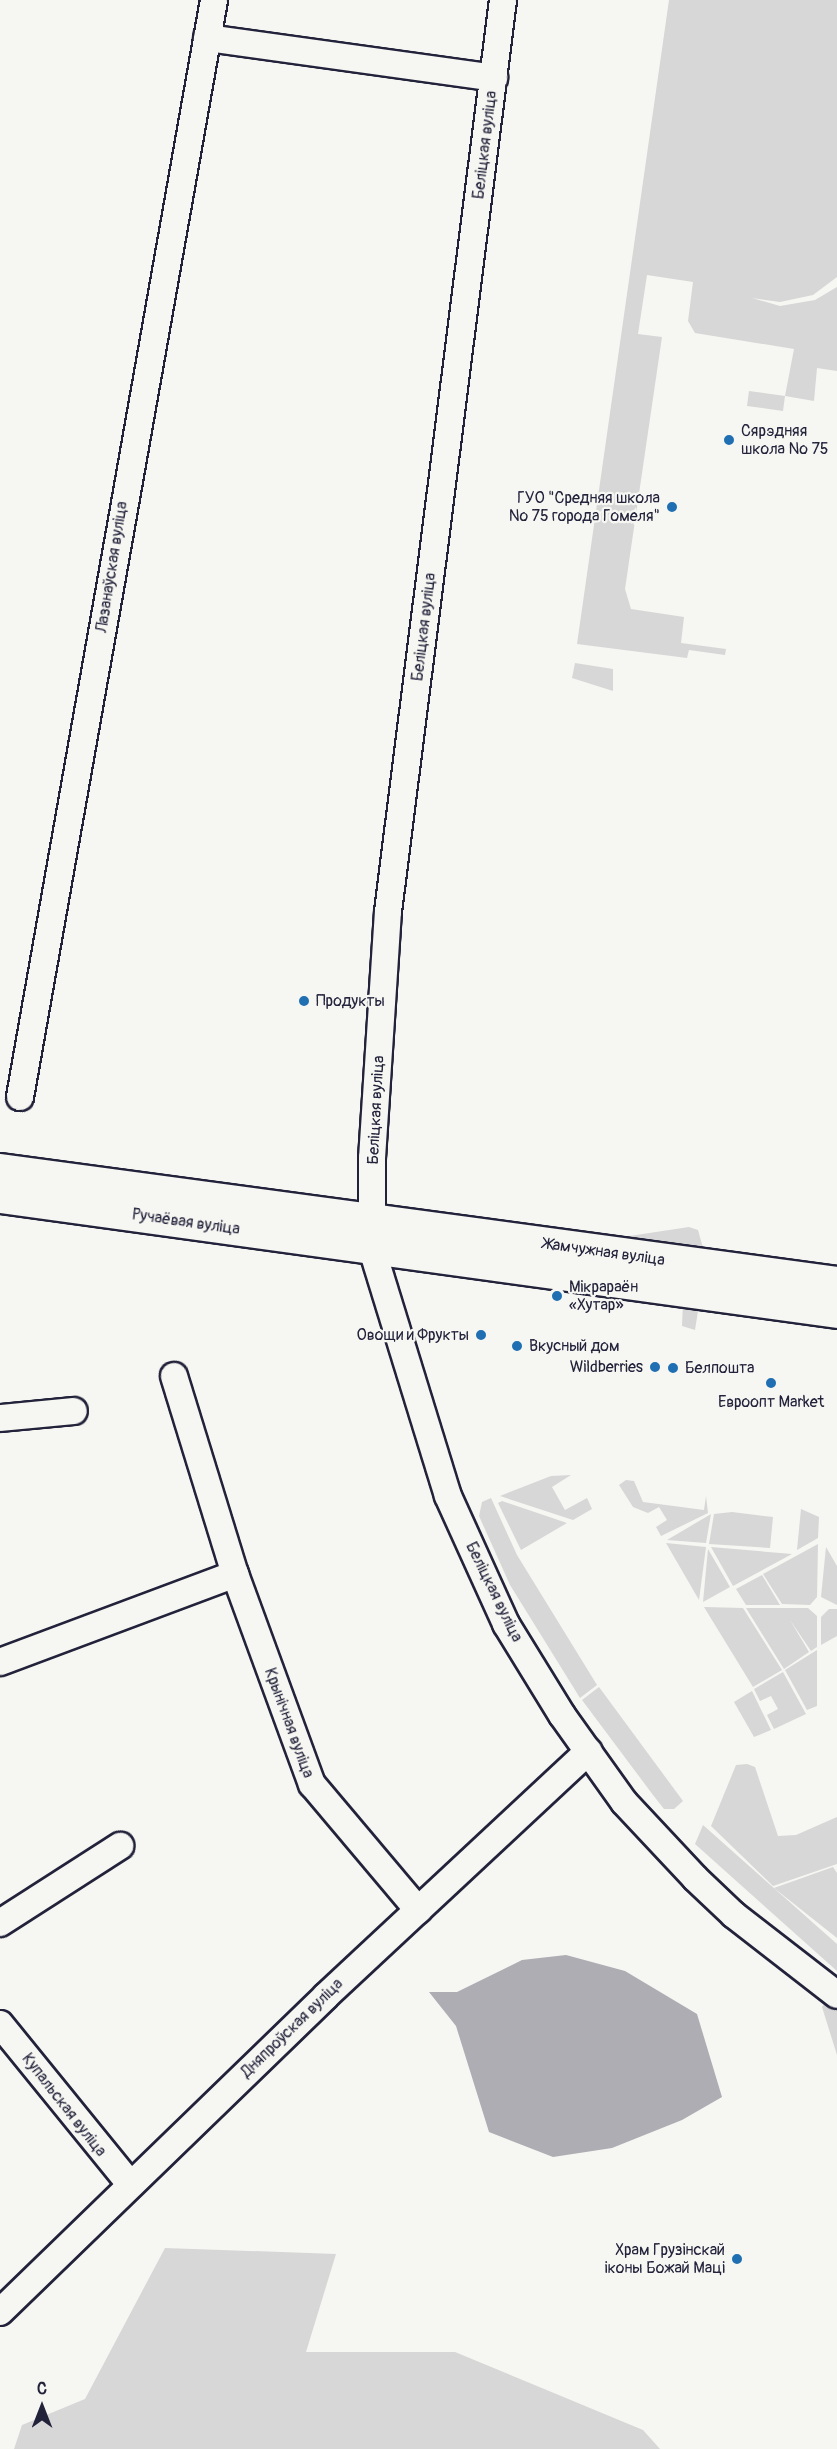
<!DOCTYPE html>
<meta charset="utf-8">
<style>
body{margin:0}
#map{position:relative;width:837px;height:2449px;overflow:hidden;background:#f6f6f2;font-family:Pangolin,sans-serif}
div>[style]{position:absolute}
.green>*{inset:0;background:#d7d7d7}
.water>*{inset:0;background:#adadb3}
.roads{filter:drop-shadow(2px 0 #22223b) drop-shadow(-2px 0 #22223b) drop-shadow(0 2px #22223b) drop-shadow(0 -2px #22223b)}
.minor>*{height:26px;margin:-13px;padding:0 13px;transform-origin:13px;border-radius:13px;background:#f6f6f2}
.major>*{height:33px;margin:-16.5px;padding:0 16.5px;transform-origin:16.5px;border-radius:16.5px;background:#f6f6f2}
.dots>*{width:16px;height:16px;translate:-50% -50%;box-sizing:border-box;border:3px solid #f6f6f2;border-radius:50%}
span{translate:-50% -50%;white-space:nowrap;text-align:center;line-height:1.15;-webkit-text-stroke:4.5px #f6f6f2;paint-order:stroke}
.street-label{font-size:16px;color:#22223b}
.poi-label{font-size:16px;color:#22223b}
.left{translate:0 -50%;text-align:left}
.right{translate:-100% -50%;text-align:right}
.north{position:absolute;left:12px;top:2377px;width:60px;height:60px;-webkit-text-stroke:4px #f6f6f2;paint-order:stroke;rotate:0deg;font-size:16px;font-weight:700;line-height:24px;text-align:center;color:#22223b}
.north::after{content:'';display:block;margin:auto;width:21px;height:27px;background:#22223b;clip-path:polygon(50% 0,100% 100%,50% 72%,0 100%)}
</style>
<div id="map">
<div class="green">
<i style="clip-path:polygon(669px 0,837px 0,837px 277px,813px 295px,780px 302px,752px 298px,780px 306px,815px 300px,837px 287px,837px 371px,817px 368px,814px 401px,785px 396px,783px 411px,747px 406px,749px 391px,785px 396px,794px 349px,695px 333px,688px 321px,693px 282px,647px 275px,638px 334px,662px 337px,625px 589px,631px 609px,684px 617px,681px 643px,726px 649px,725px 655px,689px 650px,687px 658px,577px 644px)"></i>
<i style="clip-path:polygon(575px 663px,613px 669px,613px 691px,572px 678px)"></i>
<i style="clip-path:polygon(689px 1227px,698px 1230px,703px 1248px,837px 1265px,837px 1270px,603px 1240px)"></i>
<i style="clip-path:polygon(683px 1301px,837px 1320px,837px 1330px,698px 1311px,695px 1330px,682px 1326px)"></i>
<i style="clip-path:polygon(571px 1475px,552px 1487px,565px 1510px,587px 1498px,592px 1509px,573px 1520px,500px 1496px,551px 1476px)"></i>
<i style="clip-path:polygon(626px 1480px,634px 1481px,643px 1502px,704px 1510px,706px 1496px,708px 1513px,661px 1536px,656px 1527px,667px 1520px,659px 1507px,648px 1513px,633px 1507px,619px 1485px)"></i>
<i style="clip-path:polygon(491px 1498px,517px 1555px,597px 1685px,580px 1698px,510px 1585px,479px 1516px,482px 1502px)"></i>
<i style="clip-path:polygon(502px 1501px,567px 1523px,521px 1550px,498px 1503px)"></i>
<i style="clip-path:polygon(801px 1509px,819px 1517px,818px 1538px,797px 1550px)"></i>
<i style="clip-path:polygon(732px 1512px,773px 1517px,770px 1548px,709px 1544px,714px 1514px)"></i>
<i style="clip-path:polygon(711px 1514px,706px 1543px,667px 1540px)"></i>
<i style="clip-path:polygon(666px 1543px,706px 1547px,699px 1600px)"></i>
<i style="clip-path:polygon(818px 1544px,817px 1597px,810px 1605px,782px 1604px,763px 1574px)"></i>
<i style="clip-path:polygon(711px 1547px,792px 1554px,733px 1586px)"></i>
<i style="clip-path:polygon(826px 1547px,837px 1566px,837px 1605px,821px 1597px)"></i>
<i style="clip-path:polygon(708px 1549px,730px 1587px,703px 1602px)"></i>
<i style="clip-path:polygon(762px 1575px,780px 1605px,746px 1605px,736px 1589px)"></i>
<i style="clip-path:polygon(704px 1607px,743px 1608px,782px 1670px,753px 1687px)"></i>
<i style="clip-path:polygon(746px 1608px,808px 1608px,817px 1616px,817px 1647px,811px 1651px,790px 1620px,809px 1652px,784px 1669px)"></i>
<i style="clip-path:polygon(829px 1609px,837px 1609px,837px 1636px,821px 1645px,821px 1617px)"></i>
<i style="clip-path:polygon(817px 1650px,817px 1706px,807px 1710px,785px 1670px)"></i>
<i style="clip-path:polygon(783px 1672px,806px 1714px,774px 1729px,767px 1715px,778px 1709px,771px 1696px,760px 1701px,754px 1689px)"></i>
<i style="clip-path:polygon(599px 1687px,683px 1801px,674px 1809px,664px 1809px,653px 1795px,582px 1700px)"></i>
<i style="clip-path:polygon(752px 1691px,771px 1730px,754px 1737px,734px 1702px)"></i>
<i style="clip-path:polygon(747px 1764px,755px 1767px,778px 1836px,796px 1835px,837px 1817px,837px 1864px,773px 1886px,711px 1826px,736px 1765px)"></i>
<i style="clip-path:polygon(703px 1825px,837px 1944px,837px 1971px,695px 1844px)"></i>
<i style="clip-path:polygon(833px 1867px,837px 1873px,837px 1938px,774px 1888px)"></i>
<i style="clip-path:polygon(830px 1997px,837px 2002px,837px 2055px,822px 2007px)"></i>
<i style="clip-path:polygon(165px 2248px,336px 2254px,306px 2352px,455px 2352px,643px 2430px,660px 2449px,14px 2449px,22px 2425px,85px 2399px)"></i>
</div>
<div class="water">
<i style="clip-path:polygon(566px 1955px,625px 1971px,697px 2014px,722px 2097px,682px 2120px,612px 2148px,553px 2157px,489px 2132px,456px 2026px,429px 1992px,457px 1992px,522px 1960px)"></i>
</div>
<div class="roads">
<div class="minor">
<i style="left:503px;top:0;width:918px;rotate:97.19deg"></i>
<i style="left:388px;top:911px;width:248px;rotate:93.7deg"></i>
<i style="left:372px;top:1158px;width:91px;rotate:90deg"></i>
<i style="left:372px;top:1249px;width:258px;rotate:72.9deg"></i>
<i style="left:448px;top:1496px;width:141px;rotate:65.6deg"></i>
<i style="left:506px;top:1624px;width:107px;rotate:58.4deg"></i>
<i style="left:562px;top:1715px;width:107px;rotate:54.5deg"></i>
<i style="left:624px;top:1802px;width:104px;rotate:46.9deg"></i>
<i style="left:695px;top:1878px;width:54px;rotate:43.5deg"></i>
<i style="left:734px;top:1915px;width:130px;rotate:37.8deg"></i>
<i style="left:207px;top:38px;width:290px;rotate:7.9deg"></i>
<i style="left:20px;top:1097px;width:1114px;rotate:-79.97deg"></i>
<i style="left:174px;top:1376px;width:207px;rotate:72.9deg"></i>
<i style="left:235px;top:1574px;width:224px;rotate:69.9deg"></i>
<i style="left:312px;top:1784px;width:165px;rotate:49.9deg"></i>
<i style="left:0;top:1418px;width:74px;rotate:-5.4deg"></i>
<i style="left:0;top:1662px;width:251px;rotate:-20.5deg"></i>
<i style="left:0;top:1923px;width:143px;rotate:-32.7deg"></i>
<i style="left:0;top:2024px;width:206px;rotate:50.9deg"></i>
<i style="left:0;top:2312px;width:454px;rotate:-44.1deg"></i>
<i style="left:326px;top:1996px;width:359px;rotate:-43deg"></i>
</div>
<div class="major">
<i style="left:0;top:1170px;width:845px;rotate:7.69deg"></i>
<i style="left:0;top:1196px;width:845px;rotate:7.82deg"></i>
</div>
</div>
<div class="dots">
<i style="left:729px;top:440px;background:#1f6fb2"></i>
<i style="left:672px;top:507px;background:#1f6fb2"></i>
<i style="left:304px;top:1001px;background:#1f6fb2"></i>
<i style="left:557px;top:1296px;background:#1f6fb2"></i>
<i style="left:481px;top:1335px;background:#1f6fb2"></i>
<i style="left:517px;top:1346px;background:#1f6fb2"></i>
<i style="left:655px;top:1367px;background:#1f6fb2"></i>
<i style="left:673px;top:1368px;background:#1f6fb2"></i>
<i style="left:771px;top:1383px;background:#1f6fb2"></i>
<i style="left:737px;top:2259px;background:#1f6fb2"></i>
</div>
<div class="street-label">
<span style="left:485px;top:145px;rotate:-83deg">Беліцкая вуліца</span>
<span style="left:112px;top:567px;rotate:-81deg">Лазанаўская вуліца</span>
<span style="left:424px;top:627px;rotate:-83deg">Беліцкая вуліца</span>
<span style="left:376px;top:1110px;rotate:-87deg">Беліцкая вуліца</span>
<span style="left:186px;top:1222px;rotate:8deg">Ручаёвая вуліца</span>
<span style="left:604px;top:1252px;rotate:8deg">Жамчужная вуліца</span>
<span style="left:494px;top:1592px;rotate:64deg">Беліцкая вуліца</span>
<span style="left:289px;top:1723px;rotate:70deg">Крынічная вуліца</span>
<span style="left:292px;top:2028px;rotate:-44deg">Дняпроўская вуліца</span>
<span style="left:64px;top:2105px;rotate:52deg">Купальская вуліца</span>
</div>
<div class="poi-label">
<span class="left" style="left:741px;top:440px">Сярэдняя<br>школа № 75</span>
<span class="right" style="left:660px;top:507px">ГУО "Средняя школа<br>№ 75 города Гомеля"</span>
<span class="left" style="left:316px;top:1001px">Продукты</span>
<span class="left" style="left:569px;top:1296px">Мікрараён<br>«Хутар»</span>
<span class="right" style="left:469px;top:1335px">Овощи и Фрукты</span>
<span class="left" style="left:529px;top:1346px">Вкусный дом</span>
<span class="right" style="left:643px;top:1367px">Wildberries</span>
<span class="left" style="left:685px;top:1368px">Белпошта</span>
<span style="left:771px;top:1402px">Евроопт Market</span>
<span class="right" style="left:725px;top:2259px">Храм Грузінскай<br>іконы Божай Маці</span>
</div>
<div class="north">С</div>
</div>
